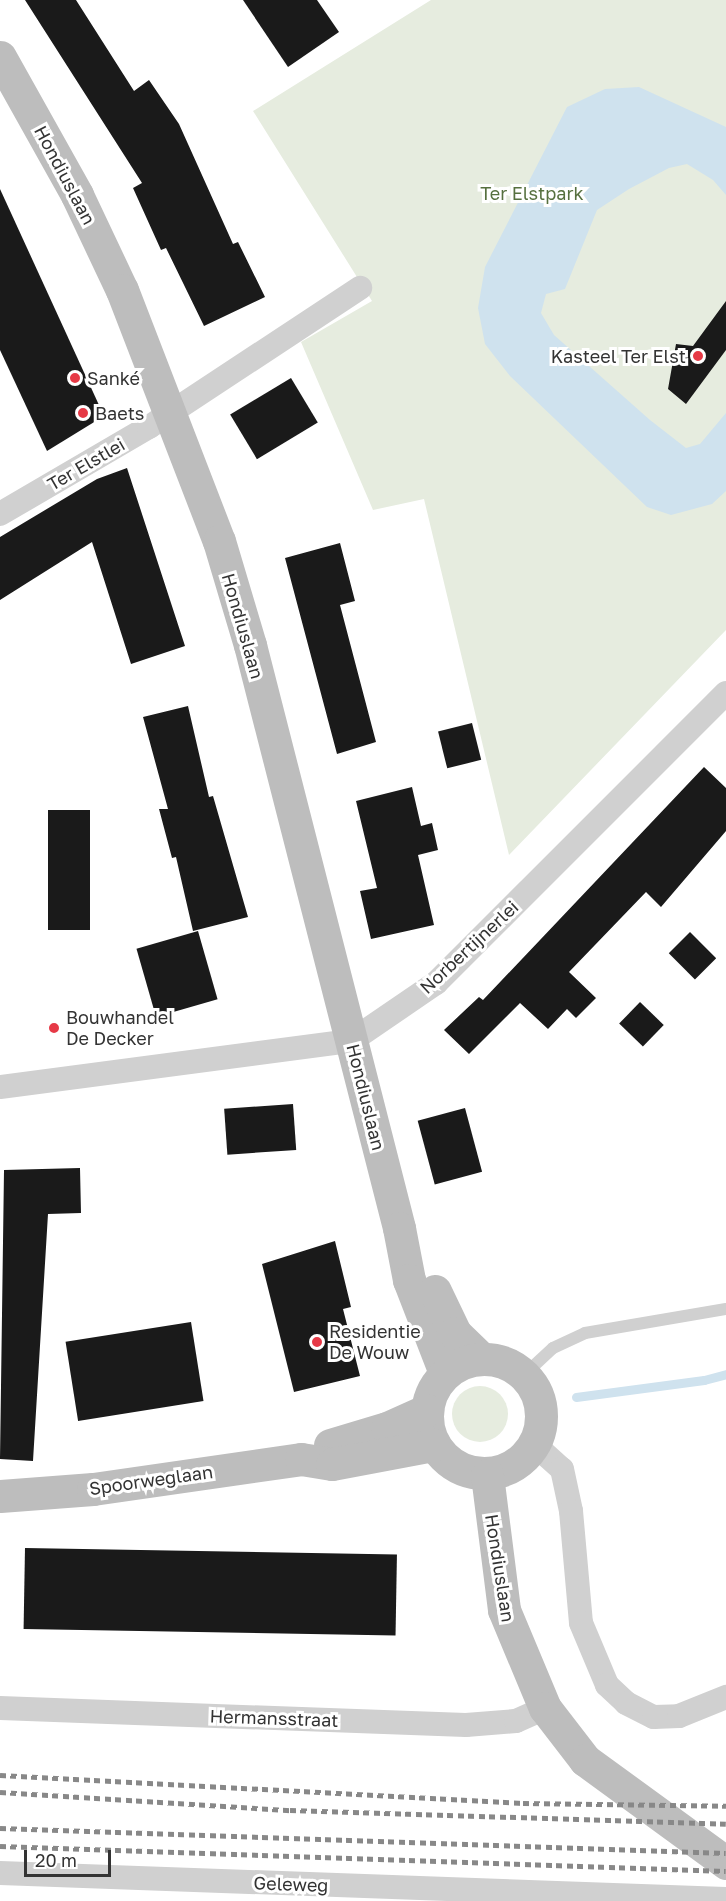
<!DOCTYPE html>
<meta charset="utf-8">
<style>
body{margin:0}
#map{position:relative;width:726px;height:1901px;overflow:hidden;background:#fff;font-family:"Golos Text",sans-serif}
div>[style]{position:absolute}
.green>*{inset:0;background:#e6ecdf}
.round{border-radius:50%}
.water>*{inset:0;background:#cfe2ee}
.stream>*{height:9px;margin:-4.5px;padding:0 4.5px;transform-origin:4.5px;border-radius:4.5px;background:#cfe2ee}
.building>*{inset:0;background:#1a1a1a;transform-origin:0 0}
.lane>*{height:12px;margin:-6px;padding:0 6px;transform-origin:6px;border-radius:6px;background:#d0d0d0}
.street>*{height:24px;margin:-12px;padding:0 12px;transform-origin:12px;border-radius:12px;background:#d0d0d0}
.secondary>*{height:33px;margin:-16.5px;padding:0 16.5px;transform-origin:16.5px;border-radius:16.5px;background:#bdbdbd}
.secondary>.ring{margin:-16.5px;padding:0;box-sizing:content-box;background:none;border:33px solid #bdbdbd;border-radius:50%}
.rail>*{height:4.5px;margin-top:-2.25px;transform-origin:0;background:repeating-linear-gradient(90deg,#888 0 6px,transparent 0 10.5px)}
.dots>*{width:16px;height:16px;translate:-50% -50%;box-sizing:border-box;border:3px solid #fff;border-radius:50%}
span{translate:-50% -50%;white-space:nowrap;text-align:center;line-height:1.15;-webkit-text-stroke:6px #fff;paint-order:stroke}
.street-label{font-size:18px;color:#333}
.park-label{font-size:18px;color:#56703f}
.poi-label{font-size:18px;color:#333}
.right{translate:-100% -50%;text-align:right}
.left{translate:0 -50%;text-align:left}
.scale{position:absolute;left:24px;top:1850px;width:87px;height:27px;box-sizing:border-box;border:3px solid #333;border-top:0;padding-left:8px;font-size:18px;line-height:21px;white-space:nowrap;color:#333;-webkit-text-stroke:4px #fff;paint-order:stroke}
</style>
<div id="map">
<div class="green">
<i style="clip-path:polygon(431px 0,726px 0,726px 630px,509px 855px,424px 499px,373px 510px,301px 342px,372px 301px,253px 111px)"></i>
<i class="round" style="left:452px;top:1386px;width:56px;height:56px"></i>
</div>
<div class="water">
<i style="clip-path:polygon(639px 87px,726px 127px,726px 195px,713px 180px,687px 164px,669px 168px,629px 189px,597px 210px,565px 289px,546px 294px,541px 313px,554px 335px,650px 420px,686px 448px,700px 444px,726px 413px,726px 491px,712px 504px,671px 515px,647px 507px,510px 376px,485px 344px,478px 308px,485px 267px,567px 107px,605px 89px)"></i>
</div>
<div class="stream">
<i style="left:576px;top:1397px;width:129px;rotate:-7.6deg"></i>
<i style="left:704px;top:1380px;width:23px;rotate:-15deg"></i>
</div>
<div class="building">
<i style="clip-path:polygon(25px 0,76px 0,134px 91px,149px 80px,179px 124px,233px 244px,238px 242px,265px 297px,204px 326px,166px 248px,161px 250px,133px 188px,142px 183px)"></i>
<i style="clip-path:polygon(243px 0,317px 0,339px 32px,288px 67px)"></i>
<i style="clip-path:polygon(0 189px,104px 416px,47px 451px,0 350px)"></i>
<i style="clip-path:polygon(726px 301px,726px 350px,686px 404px,668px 389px,676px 344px,693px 346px)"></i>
<i style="left:291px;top:378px;width:52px;height:71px;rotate:59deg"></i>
<i style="clip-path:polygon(127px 468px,185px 646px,131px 664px,92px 542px,0 600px,0 537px,97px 479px)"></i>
<i style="clip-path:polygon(340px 543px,355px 601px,340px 605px,376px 742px,337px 754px,285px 558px)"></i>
<i style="clip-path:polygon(188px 706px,209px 797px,213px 796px,248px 917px,193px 931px,176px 857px,172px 858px,159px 809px,168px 809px,143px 717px)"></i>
<i style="left:472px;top:723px;width:38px;height:35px;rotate:76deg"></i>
<i style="clip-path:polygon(704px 767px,726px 788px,726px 831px,661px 907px,646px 892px,569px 972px,596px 998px,576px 1018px,567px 1009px,548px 1029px,520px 1003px,469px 1054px,444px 1030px,479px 997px,483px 1000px)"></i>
<i style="clip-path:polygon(412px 787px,421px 826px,432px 823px,438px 850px,418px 855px,434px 925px,371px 939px,360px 891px,377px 888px,356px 801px)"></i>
<i style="left:48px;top:810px;width:42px;height:120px"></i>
<i style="left:198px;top:931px;width:71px;height:64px;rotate:74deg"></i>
<i style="left:690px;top:932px;width:37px;height:30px;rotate:45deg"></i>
<i style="left:640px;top:1002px;width:33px;height:30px;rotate:44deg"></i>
<i style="left:293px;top:1104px;width:46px;height:69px;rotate:86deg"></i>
<i style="left:465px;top:1108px;width:66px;height:49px;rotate:75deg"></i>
<i style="clip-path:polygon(80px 1168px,81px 1213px,48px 1214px,33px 1461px,0 1459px,4px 1170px)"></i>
<i style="clip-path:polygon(335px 1241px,351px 1307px,343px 1309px,360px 1376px,294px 1392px,262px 1264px)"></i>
<i style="left:191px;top:1322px;width:80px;height:127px;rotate:81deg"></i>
<i style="left:25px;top:1548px;width:372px;height:81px;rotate:1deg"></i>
</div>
<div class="lane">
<i style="left:525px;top:1374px;width:38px;rotate:-43deg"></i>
<i style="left:553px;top:1348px;width:35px;rotate:-25deg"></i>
<i style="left:585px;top:1333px;width:143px;rotate:-9.7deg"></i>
</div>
<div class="street">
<i style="left:0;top:514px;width:173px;rotate:-30.3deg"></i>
<i style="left:149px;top:427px;width:253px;rotate:-33.4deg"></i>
<i style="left:0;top:1087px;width:354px;rotate:-7.5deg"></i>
<i style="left:351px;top:1041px;width:103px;rotate:-34.3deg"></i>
<i style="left:436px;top:983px;width:410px;rotate:-45deg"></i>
<i style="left:535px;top:1445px;width:36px;rotate:42deg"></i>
<i style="left:562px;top:1469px;width:43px;rotate:77.9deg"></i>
<i style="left:571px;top:1511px;width:112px;rotate:84.9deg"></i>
<i style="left:581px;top:1623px;width:67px;rotate:67.2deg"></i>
<i style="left:607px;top:1685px;width:26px;rotate:43deg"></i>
<i style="left:626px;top:1703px;width:31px;rotate:27deg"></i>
<i style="left:654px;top:1717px;width:25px;rotate:-2deg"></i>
<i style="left:679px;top:1716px;width:51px;rotate:-22deg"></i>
<i style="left:0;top:1708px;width:466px;rotate:2.1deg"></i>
<i style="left:466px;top:1725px;width:50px;rotate:-4.6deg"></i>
<i style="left:516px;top:1721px;width:32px;rotate:-24deg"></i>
<i style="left:0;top:1873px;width:726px;rotate:2.05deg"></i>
</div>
<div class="secondary">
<i style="left:0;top:57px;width:158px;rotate:60.8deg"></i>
<i style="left:77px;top:195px;width:105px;rotate:64.7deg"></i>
<i style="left:122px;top:290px;width:269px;rotate:68.9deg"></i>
<i style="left:219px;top:541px;width:109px;rotate:73.4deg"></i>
<i style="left:250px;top:645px;width:602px;rotate:75.66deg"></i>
<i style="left:399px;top:1228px;width:53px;rotate:79.1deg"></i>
<i style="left:409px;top:1280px;width:100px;rotate:68.8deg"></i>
<i style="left:435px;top:1291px;width:47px;rotate:64.5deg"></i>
<i style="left:455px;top:1333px;width:36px;rotate:44deg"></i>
<i class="ring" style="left:427px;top:1359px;width:81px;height:81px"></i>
<i style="left:330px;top:1445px;width:59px;rotate:-16.6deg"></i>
<i style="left:387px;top:1428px;width:44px;rotate:-24.2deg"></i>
<i style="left:487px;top:1475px;width:136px;rotate:82.8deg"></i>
<i style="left:504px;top:1610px;width:106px;rotate:67.3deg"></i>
<i style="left:545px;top:1708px;width:66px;rotate:52.4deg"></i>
<i style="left:585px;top:1760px;width:175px;rotate:36.1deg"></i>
<i style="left:0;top:1496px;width:93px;rotate:-4.3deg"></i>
<i style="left:93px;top:1489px;width:210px;rotate:-8.2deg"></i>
<i style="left:301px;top:1459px;width:31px;rotate:9deg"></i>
<i style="left:332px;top:1464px;width:104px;rotate:-10.6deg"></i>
</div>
<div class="rail">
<i style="left:0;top:1775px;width:524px;rotate:3.06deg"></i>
<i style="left:523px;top:1803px;width:203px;rotate:0.8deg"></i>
<i style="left:0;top:1792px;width:291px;rotate:3.6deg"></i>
<i style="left:290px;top:1810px;width:436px;rotate:1.8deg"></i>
<i style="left:0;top:1828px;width:726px;rotate:1.97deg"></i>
<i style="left:0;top:1846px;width:726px;rotate:1.97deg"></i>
</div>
<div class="dots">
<i style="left:698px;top:356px;background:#e63946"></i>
<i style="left:75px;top:378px;background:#e63946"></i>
<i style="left:83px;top:413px;background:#e63946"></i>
<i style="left:54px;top:1028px;background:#e63946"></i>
<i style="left:317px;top:1342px;background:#e63946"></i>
</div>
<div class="street-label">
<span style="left:65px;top:175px;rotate:62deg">Hondiuslaan</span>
<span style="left:86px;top:464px;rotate:-30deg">Ter Elstlei</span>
<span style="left:243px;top:626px;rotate:74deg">Hondiuslaan</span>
<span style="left:469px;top:947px;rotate:-43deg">Norbertijnerlei</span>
<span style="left:366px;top:1097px;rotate:76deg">Hondiuslaan</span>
<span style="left:151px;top:1480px;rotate:-8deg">Spoorweglaan</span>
<span style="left:500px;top:1568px;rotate:81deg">Hondiuslaan</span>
<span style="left:274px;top:1718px;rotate:2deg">Hermansstraat</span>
<span style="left:291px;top:1884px;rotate:2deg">Geleweg</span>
</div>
<div class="park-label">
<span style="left:532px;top:193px">Ter Elstpark</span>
</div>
<div class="poi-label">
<span class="right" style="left:686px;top:356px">Kasteel Ter Elst</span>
<span class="left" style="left:87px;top:378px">Sanké</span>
<span class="left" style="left:95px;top:413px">Baets</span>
<span class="left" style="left:66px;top:1028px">Bouwhandel<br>De Decker</span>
<span class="left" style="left:329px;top:1342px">Residentie<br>De Wouw</span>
</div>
<div class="scale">20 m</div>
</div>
